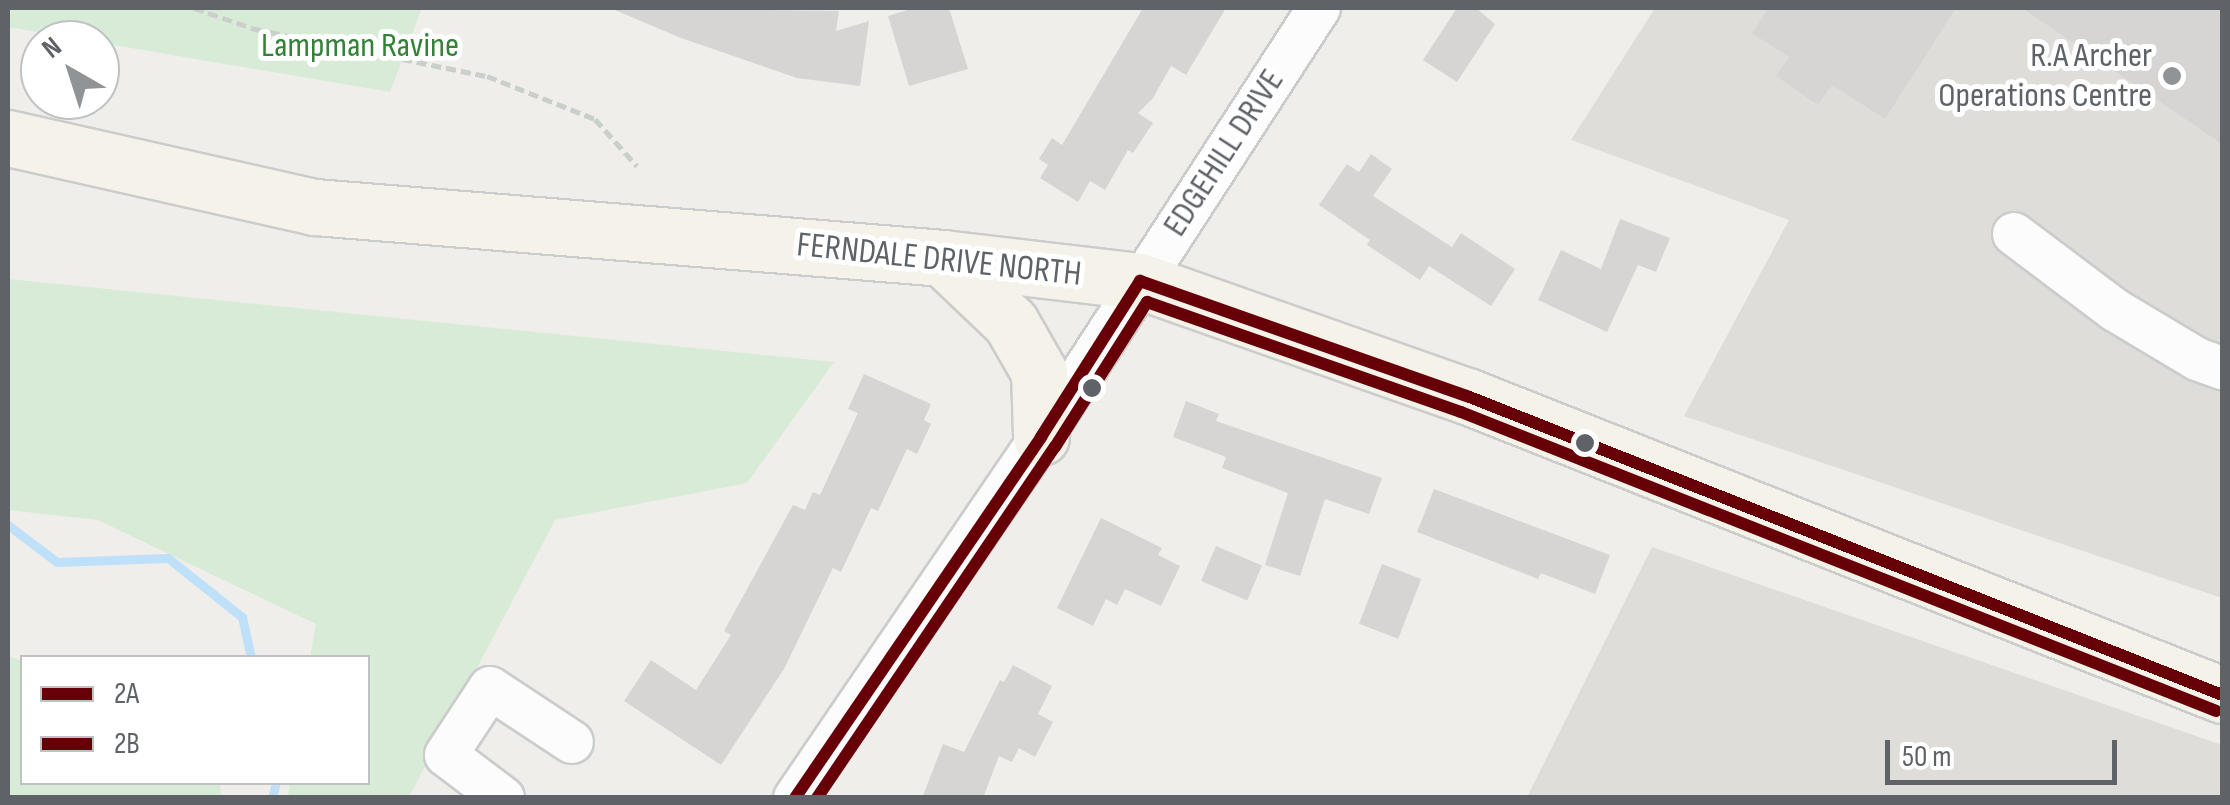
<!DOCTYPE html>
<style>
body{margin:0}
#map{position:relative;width:2230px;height:805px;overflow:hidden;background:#efeeea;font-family:"Sofia Sans Condensed",sans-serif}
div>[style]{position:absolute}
.industrial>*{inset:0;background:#dfddda}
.green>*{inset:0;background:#d8ebd6}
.stream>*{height:9px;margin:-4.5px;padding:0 4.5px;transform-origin:4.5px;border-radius:4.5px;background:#bfe0f9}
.building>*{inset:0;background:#d6d5d3;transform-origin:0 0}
.path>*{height:5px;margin-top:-2.5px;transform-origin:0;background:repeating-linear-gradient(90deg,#cacfcc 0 10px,transparent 0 15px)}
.roads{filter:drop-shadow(2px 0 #cbcccc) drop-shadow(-2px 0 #cbcccc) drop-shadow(0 2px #cbcccc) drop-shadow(0 -2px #cbcccc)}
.minor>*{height:42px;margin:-21px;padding:0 21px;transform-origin:21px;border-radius:21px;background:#fdfcfc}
.major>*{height:55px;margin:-27.5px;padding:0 27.5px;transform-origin:27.5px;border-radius:27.5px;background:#f4f2e9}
.bus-1>*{height:12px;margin:-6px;padding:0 6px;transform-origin:6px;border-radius:6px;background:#660006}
.bus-2>*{height:12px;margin:-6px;padding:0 6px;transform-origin:6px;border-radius:6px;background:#660006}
.dots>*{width:28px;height:28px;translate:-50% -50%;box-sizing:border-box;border:5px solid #fff;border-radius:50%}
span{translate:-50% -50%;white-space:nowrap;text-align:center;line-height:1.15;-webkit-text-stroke:10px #fff;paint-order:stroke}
.park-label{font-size:35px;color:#348238}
.poi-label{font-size:35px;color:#5f6368}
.right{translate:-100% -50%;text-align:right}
.street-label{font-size:35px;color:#5f6368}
.frame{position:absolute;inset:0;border:10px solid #5f6368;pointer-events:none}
.legend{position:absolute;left:20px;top:655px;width:350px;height:130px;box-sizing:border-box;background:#fff;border:2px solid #bfc1c3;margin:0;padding:12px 18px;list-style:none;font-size:30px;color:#5f6368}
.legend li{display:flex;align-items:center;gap:20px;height:50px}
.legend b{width:50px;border:2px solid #bfc1c3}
.north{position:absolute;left:20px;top:20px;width:100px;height:100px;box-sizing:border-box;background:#fff;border:2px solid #bfc1c3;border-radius:50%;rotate:321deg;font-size:28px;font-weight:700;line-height:40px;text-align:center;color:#5f6368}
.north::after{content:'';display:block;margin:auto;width:35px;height:45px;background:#919496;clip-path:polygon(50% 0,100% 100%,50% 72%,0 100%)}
.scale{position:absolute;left:1885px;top:740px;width:232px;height:45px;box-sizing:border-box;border:5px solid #5f6368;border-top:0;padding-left:12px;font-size:30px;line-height:35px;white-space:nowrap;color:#5f6368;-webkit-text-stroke:8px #fff;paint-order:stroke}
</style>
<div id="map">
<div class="industrial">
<i style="clip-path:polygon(1655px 8px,2222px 8px,2222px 598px,1684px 416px,1789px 220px,1571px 140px)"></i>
<i style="clip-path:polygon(1652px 547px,2222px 745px,2222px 797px,1527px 797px)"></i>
</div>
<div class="green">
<i style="clip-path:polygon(8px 8px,422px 8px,390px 92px,8px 27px)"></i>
<i style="clip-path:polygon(8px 279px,834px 362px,747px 483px,555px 520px,409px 797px,288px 797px,290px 783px,368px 782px,368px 658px,310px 657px,316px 624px,98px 520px,8px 510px)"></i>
<i style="clip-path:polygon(8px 656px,22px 661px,22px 782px,220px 783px,221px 797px,8px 797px)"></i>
</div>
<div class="stream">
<i style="left:8px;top:525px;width:61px;rotate:37.1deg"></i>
<i style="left:57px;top:562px;width:111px;rotate:-2.1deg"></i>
<i style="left:168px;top:558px;width:95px;rotate:38.6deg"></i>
<i style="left:242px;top:617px;width:42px;rotate:77.6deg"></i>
<i style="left:272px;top:798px;width:16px;rotate:-76deg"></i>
</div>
<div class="building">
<i style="clip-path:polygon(610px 8px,839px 11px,836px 31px,869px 21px,860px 86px,797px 78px,681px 38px)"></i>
<i style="clip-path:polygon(914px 8px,949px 8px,968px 69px,909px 86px,888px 16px)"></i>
<i style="clip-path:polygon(1143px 8px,1226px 8px,1186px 75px,1171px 66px,1153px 98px,1138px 113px,1153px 123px,1133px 153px,1128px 150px,1105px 190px,1090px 181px,1078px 202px,1040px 178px,1048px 165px,1039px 159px,1052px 138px,1062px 145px)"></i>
<i style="clip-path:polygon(1457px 8px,1476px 8px,1495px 24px,1457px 82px,1423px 60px)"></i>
<i style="clip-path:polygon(1769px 8px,1956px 8px,1885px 119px,1832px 85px,1818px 105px,1776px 76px,1789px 57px,1752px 33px)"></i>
<i style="clip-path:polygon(2022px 8px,2222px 8px,2222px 144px)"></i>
<i style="clip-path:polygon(1371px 154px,1392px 169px,1373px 196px,1452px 247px,1461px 233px,1515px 269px,1491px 306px,1429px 266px,1420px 280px,1367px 245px,1370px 240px,1319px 205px,1347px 164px,1359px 172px)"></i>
<i style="clip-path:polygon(1620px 219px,1670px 238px,1656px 272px,1638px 265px,1607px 332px,1538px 300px,1561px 250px,1601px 269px)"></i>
<i style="clip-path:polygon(864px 374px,931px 404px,924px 420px,931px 424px,917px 454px,907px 449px,878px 511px,871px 508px,841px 572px,833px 568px,784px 669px,721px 765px,624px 701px,651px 660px,696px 690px,731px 635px,724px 631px,793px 505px,805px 510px,813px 492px,820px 495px,858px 413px,848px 409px)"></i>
<i style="clip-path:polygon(1186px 401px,1219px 414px,1216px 421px,1382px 478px,1369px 514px,1325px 499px,1300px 576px,1265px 565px,1288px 493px,1222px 468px,1226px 457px,1173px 437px)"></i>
<i style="clip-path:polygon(1434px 489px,1610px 555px,1595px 594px,1541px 573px,1538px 579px,1417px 532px)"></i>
<i style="clip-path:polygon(1101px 518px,1162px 548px,1158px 555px,1180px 566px,1161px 606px,1125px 589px,1117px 605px,1106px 599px,1093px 626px,1057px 608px)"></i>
<i style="left:1216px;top:546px;width:50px;height:38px;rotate:23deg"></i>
<i style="left:1382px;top:564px;width:42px;height:64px;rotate:21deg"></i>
<i style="clip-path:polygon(1013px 665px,1052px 686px,1038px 714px,1053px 722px,1035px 757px,1019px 748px,1012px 762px,999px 756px,983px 798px,922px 798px,943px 744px,964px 752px,1000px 680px,1004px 682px)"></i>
</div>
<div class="path">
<i style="left:194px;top:8px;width:65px;rotate:19deg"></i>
<i style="left:255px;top:29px;width:237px;rotate:11.5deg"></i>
<i style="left:487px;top:76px;width:116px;rotate:21.7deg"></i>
<i style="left:595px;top:119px;width:63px;rotate:48.2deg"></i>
</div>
<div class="roads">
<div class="minor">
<i style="left:2014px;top:234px;width:126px;rotate:37deg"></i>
<i style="left:2115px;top:310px;width:96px;rotate:30.9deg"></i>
<i style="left:2197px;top:359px;width:27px;rotate:20deg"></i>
<i style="left:503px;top:798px;width:71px;rotate:-143deg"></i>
<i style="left:446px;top:755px;width:80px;rotate:-56.7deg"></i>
<i style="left:490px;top:688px;width:98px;rotate:33.4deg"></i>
<i style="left:795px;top:798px;width:437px;rotate:-55.7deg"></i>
<i style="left:1041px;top:437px;width:511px;rotate:-57.06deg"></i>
</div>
<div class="major">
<i style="left:8px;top:138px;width:315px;rotate:12.7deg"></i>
<i style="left:315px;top:207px;width:630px;rotate:4.64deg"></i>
<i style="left:943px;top:258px;width:198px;rotate:6.7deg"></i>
<i style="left:1140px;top:281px;width:347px;rotate:19.4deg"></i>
<i style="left:1467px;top:396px;width:812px;rotate:21.6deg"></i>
<i style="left:943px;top:258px;width:94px;rotate:43.7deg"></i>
<i style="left:1011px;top:323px;width:56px;rotate:60.3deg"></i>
<i style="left:1039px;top:372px;width:65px;rotate:88.2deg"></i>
</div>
</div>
<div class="bus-1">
<i style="left:795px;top:798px;width:437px;rotate:-55.7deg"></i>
<i style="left:1041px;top:437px;width:185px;rotate:-57.6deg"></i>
<i style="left:1140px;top:281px;width:347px;rotate:19.4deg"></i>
<i style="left:1467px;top:396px;width:812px;rotate:21.6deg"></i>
</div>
<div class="bus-2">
<i style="left:817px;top:798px;width:424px;rotate:-55.9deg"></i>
<i style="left:1055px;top:447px;width:172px;rotate:-57.6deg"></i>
<i style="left:1147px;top:302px;width:333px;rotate:19.3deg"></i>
<i style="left:1461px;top:412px;width:812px;rotate:21.6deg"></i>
</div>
<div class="dots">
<i style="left:2172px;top:76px;background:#919496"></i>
<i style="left:1092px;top:388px;background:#5f6368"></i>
<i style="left:1585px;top:443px;background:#5f6368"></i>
</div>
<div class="park-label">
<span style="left:360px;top:46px">Lampman Ravine</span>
</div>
<div class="poi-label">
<span class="right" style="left:2152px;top:76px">R.A Archer<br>Operations Centre</span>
</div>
<div class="street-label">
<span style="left:1224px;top:153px;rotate:-57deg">EDGEHILL DRIVE</span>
<span style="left:939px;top:260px;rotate:6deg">FERNDALE DRIVE NORTH</span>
</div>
<div class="frame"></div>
<ul class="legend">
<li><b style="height:12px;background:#660006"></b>2A</li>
<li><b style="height:12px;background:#660006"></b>2B</li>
</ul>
<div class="north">N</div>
<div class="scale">50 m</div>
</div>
